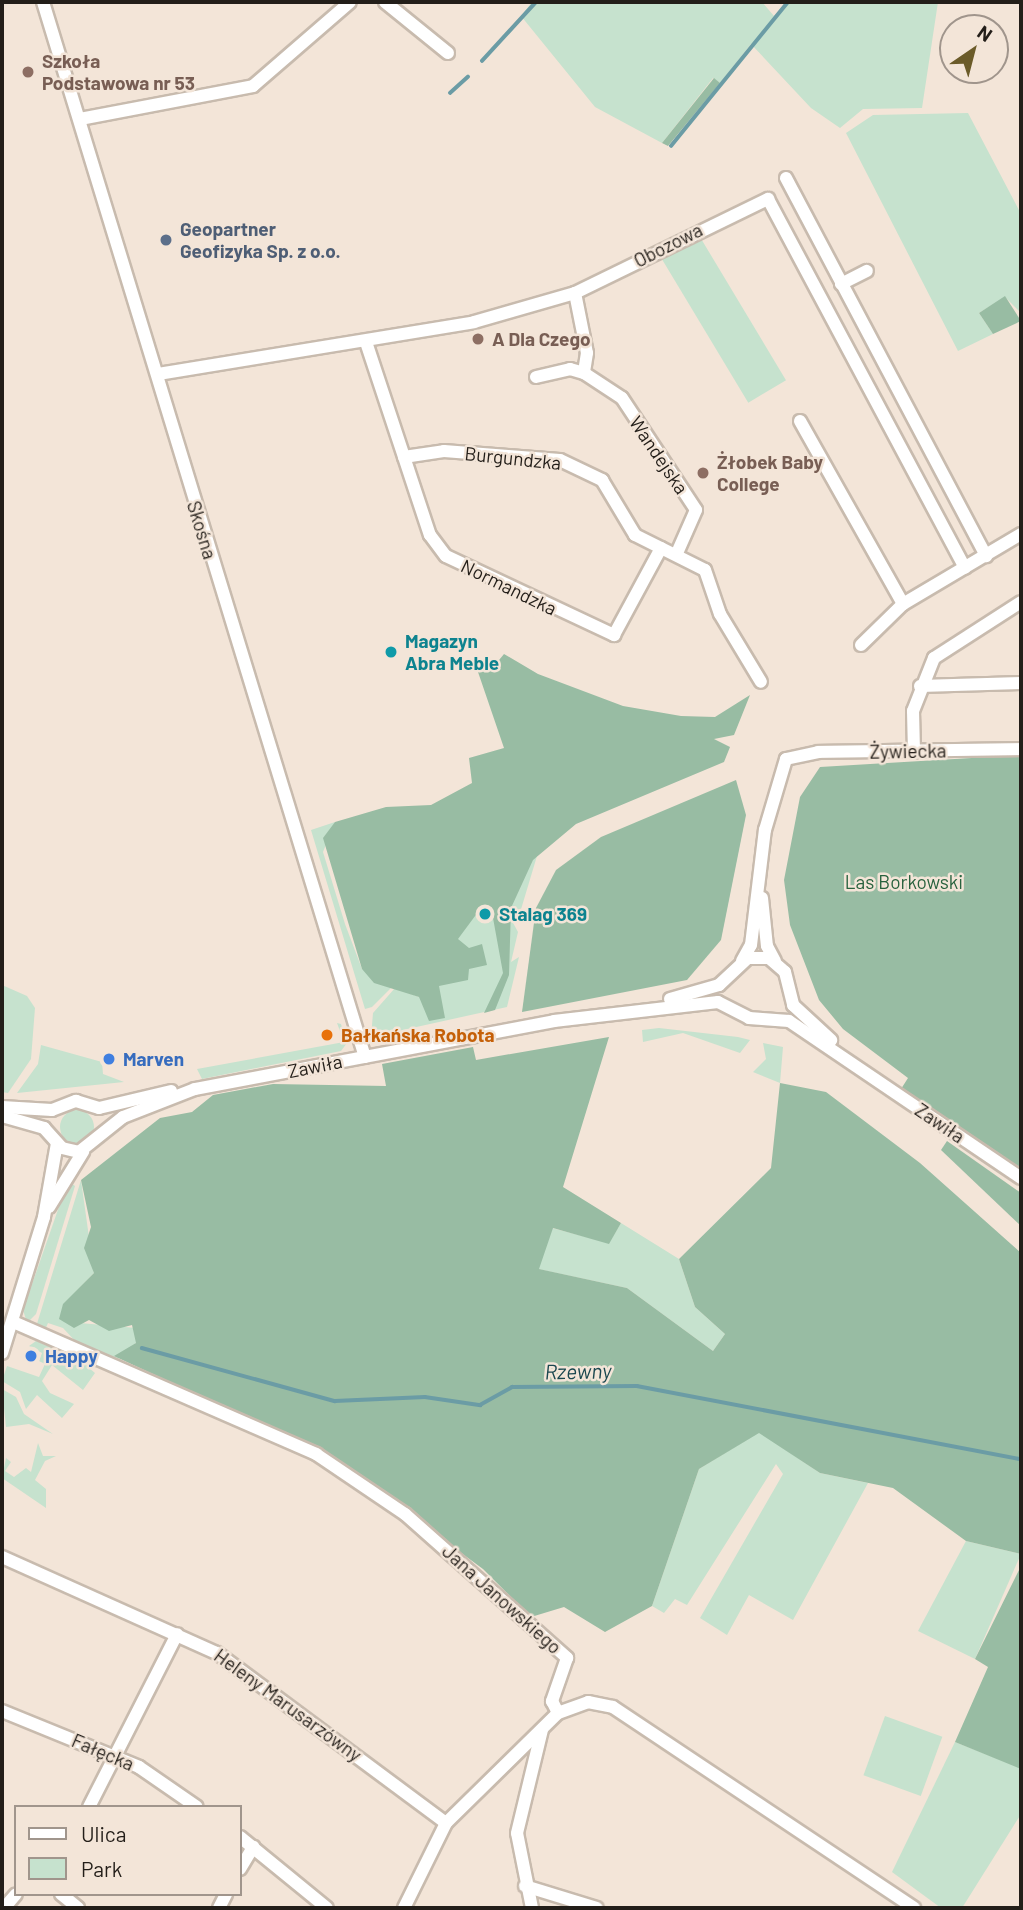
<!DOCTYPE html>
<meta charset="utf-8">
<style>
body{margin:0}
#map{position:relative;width:1023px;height:1910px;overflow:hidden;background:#f3e5d8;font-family:Barlow,sans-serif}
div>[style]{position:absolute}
.green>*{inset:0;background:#c6e2ce;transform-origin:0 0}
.round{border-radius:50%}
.forest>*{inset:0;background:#98bca3}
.stream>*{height:3.5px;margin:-1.75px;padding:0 1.75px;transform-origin:1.75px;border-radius:1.75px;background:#6b9ca5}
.roads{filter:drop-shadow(2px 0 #c8bbae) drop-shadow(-2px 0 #c8bbae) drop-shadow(0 2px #c8bbae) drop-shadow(0 -2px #c8bbae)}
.minor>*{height:12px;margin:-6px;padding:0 6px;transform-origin:6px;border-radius:6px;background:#fff}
.dots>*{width:19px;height:19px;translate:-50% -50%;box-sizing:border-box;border:4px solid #f3e5d8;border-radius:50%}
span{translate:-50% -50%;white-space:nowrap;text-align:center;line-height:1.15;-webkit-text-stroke:5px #f3e5d8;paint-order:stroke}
.education-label{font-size:19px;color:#785e54;font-weight:700}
.left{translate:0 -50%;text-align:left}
.service-label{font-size:19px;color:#4e5e75;font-weight:700}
.street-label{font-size:19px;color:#231e19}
.culture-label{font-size:19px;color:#0d838f;font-weight:700}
.park-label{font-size:19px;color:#28623e}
.food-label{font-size:19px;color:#c56008;font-weight:700}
.shop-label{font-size:19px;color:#366cbe;font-weight:700}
.water-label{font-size:21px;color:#1a474f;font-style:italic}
.frame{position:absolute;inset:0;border:4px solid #231e19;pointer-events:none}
.legend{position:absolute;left:14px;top:1805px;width:228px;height:91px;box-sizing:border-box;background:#f3e5d8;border:2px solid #a0958c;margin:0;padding:9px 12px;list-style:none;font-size:21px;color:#231e19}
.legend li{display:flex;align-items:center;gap:14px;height:35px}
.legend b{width:35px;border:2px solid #a0958c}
.north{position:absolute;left:939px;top:14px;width:70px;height:70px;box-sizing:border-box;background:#f3e5d8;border:2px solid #a0958c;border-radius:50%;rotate:35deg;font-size:19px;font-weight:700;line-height:28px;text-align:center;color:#231e19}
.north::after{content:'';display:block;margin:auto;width:24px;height:32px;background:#6b5b29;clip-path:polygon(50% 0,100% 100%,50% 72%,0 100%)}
</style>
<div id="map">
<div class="green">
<i style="clip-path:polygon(532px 2px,762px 2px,774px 16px,786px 2px,938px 2px,922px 108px,863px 109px,840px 128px,811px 108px,751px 44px,720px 83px,713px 78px,662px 143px,595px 107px,521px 16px)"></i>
<i style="clip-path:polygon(968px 113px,1021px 214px,1021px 313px,1005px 297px,979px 313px,993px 334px,958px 351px,846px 133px,873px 115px)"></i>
<i style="left:700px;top:237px;width:167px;height:44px;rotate:59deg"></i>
<i style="clip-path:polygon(335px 822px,323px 852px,345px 924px,362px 969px,392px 987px,372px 1007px,365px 1009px,311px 830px)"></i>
<i style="clip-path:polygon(550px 843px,537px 856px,519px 916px,511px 919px,518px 932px,511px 962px,519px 957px,507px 1007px,371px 1037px,373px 1013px,395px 988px,419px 997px,422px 944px)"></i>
<i style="clip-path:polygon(2px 985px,27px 996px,35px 1008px,31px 1059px,8px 1093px,2px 1092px)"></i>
<i style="clip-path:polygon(337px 1023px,341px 1024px,347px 1043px,341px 1051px,202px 1079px,197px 1069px,344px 1042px)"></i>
<i style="clip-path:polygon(659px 1028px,738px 1037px,750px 1040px,740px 1053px,683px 1033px,643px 1042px,642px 1030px)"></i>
<i style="clip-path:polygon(763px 1043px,783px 1047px,780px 1083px,753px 1072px,766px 1059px)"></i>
<i style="clip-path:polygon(41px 1045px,102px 1062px,103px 1074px,124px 1082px,17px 1093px,38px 1064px)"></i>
<i class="round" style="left:60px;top:1110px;width:34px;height:34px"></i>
<i style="clip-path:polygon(81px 1180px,94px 1273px,67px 1301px,80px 1323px,136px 1328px,136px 1343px,118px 1358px,136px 1369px,77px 1343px,63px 1328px,48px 1323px,44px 1332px,36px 1327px)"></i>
<i style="clip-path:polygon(68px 1181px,75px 1186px,36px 1314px,27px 1323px,23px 1310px)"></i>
<i style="clip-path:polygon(621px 1223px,679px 1259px,695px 1307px,725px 1334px,713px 1351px,627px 1288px,538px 1269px,552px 1228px,609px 1243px)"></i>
<i style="clip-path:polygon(36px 1341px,98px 1367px,89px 1368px,95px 1373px,83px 1390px,52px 1365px,42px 1381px,50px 1393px,74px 1404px,62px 1418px,37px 1395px,26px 1409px,20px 1392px,2px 1381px,7px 1366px,39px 1377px,45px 1364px,39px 1361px,42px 1353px,29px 1346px)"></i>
<i style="clip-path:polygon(2px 1389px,16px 1397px,24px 1414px,53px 1434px,29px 1424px,6px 1427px)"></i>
<i style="clip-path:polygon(759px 1432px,820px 1473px,868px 1483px,793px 1620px,749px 1595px,727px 1635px,700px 1618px,783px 1474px,776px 1464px,687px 1605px,675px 1599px,664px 1613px,652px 1606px,699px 1469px)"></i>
<i style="clip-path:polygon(38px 1443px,43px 1456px,56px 1456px,45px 1461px,35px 1480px,46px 1489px,46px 1508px,2px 1478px,6px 1458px,11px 1462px,5px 1471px,14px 1477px,26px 1468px,31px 1472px)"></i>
<i style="clip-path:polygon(966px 1541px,1021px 1554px,975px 1659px,918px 1631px)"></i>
<i style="left:885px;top:1716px;width:61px;height:63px;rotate:20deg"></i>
<i style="clip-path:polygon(955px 1742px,1021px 1768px,1021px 1814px,962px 1908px,941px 1908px,892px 1872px)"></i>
</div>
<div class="forest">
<i style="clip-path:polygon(714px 78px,720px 83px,668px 146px,662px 143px)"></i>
<i style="clip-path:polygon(1005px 296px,1021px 321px,993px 334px,979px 313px)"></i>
<i style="clip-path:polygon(504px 654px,538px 674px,623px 706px,681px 716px,715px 717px,750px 695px,734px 735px,714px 739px,730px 747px,724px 762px,576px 824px,533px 860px,511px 908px,509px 975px,495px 1010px,484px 1013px,503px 973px,491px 907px,481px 908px,458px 939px,469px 948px,482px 944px,487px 965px,469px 969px,468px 980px,439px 986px,445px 1018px,429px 1021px,419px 997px,374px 983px,362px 969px,323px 838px,335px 822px,386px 807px,431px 805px,472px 783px,469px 758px,504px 748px,478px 672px,490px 671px)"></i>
<i style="clip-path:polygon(1021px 755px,1021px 1170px,901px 1089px,908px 1078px,843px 1029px,819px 1000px,790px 925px,784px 880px,800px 797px,820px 767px)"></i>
<i style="clip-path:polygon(736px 780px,746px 815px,721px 940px,687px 980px,522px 1012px,536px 908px,556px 870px,601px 837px)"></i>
<i style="clip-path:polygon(609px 1037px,563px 1187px,621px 1223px,609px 1244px,553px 1228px,539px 1269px,627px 1288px,713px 1351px,725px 1334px,695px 1307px,679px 1259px,771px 1168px,780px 1083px,826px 1092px,920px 1163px,1021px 1253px,1021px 1554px,966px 1541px,893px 1488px,820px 1473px,759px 1433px,699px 1469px,652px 1606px,605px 1632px,564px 1607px,531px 1617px,483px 1569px,331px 1457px,114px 1356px,136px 1343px,132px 1325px,109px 1331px,89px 1320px,74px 1328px,59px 1319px,63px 1304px,94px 1273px,84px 1248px,91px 1227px,81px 1180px,160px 1118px,192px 1112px,213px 1095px,273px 1084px,386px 1086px,382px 1064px,473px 1047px,476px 1060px)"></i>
<i style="clip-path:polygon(947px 1141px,1021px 1193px,1021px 1226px,941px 1150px)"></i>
<i style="clip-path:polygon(1021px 1566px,1021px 1769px,955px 1742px,988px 1667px,975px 1659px)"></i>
</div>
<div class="stream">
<i style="left:482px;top:61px;width:80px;rotate:-47.5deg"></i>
<i style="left:450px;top:93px;width:24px;rotate:-42deg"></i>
<i style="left:671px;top:146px;width:186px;rotate:-50.9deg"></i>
<i style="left:142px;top:1348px;width:200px;rotate:15.4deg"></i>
<i style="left:335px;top:1401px;width:90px;rotate:-2.5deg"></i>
<i style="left:425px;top:1397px;width:56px;rotate:8.3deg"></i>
<i style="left:480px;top:1405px;width:37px;rotate:-29deg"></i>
<i style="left:512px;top:1387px;width:125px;rotate:-0.5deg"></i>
<i style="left:637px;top:1386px;width:391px;rotate:10.8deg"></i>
</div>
<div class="roads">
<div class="minor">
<i style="left:43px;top:2px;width:1103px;rotate:73.03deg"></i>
<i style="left:385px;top:2px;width:81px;rotate:39deg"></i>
<i style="left:80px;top:119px;width:176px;rotate:-10.8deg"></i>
<i style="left:253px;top:86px;width:128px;rotate:-40.9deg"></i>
<i style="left:786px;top:178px;width:428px;rotate:62.1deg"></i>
<i style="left:841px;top:284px;width:29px;rotate:-27deg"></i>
<i style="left:575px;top:293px;width:61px;rotate:78.7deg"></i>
<i style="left:587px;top:353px;width:20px;rotate:99deg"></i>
<i style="left:584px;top:373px;width:45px;rotate:33.3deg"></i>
<i style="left:622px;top:398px;width:134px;rotate:56.5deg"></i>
<i style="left:696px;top:510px;width:47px;rotate:113.8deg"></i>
<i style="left:366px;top:342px;width:203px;rotate:71.7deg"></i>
<i style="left:430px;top:535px;width:26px;rotate:53deg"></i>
<i style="left:446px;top:556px;width:186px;rotate:25.2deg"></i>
<i style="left:614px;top:635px;width:99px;rotate:-61.6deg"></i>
<i style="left:158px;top:374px;width:320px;rotate:-9.3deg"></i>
<i style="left:474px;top:322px;width:105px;rotate:-16deg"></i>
<i style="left:575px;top:293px;width:215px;rotate:-26deg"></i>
<i style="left:768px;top:199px;width:418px;rotate:61.9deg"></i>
<i style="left:536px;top:377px;width:35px;rotate:-13deg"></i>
<i style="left:570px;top:369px;width:15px;rotate:16deg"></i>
<i style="left:800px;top:421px;width:210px;rotate:60.6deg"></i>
<i style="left:404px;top:457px;width:40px;rotate:-8.5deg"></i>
<i style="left:444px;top:451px;width:116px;rotate:4.4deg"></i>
<i style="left:560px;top:460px;width:47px;rotate:25.5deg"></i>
<i style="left:602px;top:480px;width:64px;rotate:59deg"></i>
<i style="left:635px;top:535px;width:78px;rotate:26.6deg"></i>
<i style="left:705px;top:570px;width:46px;rotate:71.2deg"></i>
<i style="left:720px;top:614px;width:79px;rotate:58.9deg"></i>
<i style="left:861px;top:645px;width:59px;rotate:-44.3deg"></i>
<i style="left:903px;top:604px;width:137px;rotate:-30.7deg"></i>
<i style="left:920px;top:686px;width:101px;rotate:-1.7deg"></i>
<i style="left:914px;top:752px;width:41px;rotate:-91.4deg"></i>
<i style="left:913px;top:711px;width:57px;rotate:-68.4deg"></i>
<i style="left:934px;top:658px;width:103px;rotate:-32.8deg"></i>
<i style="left:762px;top:898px;width:48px;rotate:84.1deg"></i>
<i style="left:767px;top:946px;width:17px;rotate:62deg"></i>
<i style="left:742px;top:961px;width:18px;rotate:-61deg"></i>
<i style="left:751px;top:945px;width:116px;rotate:-83.1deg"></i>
<i style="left:765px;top:830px;width:74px;rotate:-73.5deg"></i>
<i style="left:786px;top:759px;width:33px;rotate:-12deg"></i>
<i style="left:818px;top:752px;width:203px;rotate:-0.8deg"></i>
<i style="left:670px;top:999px;width:51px;rotate:-15.9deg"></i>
<i style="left:719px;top:985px;width:40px;rotate:-43deg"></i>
<i style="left:748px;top:958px;width:21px"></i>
<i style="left:769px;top:958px;width:21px;rotate:41deg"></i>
<i style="left:785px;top:972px;width:34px;rotate:76deg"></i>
<i style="left:793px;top:1005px;width:52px;rotate:42.6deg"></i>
<i style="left:2px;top:1107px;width:50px;rotate:3.4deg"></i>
<i style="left:52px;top:1110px;width:26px;rotate:-21deg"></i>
<i style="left:76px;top:1101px;width:24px;rotate:17deg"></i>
<i style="left:99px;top:1108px;width:74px;rotate:-13.3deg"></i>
<i style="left:2px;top:1116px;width:44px;rotate:15.9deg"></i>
<i style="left:44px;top:1128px;width:27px;rotate:48deg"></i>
<i style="left:62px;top:1148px;width:17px;rotate:13deg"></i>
<i style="left:79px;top:1152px;width:56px;rotate:-38.5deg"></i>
<i style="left:123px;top:1117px;width:77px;rotate:-21.3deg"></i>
<i style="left:195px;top:1089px;width:365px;rotate:-10.7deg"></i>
<i style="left:554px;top:1021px;width:165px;rotate:-6.6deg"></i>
<i style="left:718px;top:1002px;width:35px;rotate:27deg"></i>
<i style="left:749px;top:1018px;width:40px;rotate:4.3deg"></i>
<i style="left:789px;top:1021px;width:280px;rotate:34.1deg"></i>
<i style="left:49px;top:1207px;width:65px;rotate:-58.3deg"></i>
<i style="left:13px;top:1322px;width:331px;rotate:23.5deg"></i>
<i style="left:316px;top:1454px;width:107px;rotate:34deg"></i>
<i style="left:405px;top:1514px;width:217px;rotate:41.6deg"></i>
<i style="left:567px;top:1658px;width:46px;rotate:109.2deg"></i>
<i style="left:552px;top:1701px;width:13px;rotate:63deg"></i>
<i style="left:558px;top:1713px;width:32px;rotate:-20deg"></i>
<i style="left:588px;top:1702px;width:25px;rotate:11deg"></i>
<i style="left:613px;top:1707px;width:362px;rotate:33.7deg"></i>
<i style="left:2px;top:1353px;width:142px;rotate:-72.8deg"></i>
<i style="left:44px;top:1217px;width:75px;rotate:-80deg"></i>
<i style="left:2px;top:1557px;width:235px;rotate:24.1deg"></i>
<i style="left:217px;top:1653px;width:285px;rotate:36.6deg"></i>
<i style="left:2px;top:1711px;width:148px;rotate:22.2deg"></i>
<i style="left:139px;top:1767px;width:70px;rotate:34.6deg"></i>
<i style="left:89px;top:1807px;width:194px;rotate:-63deg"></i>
<i style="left:240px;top:1837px;width:112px;rotate:39.2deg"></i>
<i style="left:240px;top:1869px;width:26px;rotate:-59deg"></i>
<i style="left:525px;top:1886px;width:75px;rotate:17deg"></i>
<i style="left:61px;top:1894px;width:22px;rotate:39deg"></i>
<i style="left:4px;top:1908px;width:18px;rotate:-49deg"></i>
<i style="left:219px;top:1908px;width:16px;rotate:-63deg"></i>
<i style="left:404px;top:1908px;width:95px;rotate:-63.7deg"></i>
<i style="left:446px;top:1823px;width:157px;rotate:-44.5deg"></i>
<i style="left:532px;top:1908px;width:76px;rotate:-101.3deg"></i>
<i style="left:517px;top:1833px;width:106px;rotate:-76.4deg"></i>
</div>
</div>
<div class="dots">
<i style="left:28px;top:72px;background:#8d6e63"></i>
<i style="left:166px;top:240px;background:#5c6f8a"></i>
<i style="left:478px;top:339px;background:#8d6e63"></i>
<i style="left:703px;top:473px;background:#8d6e63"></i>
<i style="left:391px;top:652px;background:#0f9aa8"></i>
<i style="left:485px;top:914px;background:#0f9aa8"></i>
<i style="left:327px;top:1035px;background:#e8710a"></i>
<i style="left:109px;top:1059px;background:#3f7fe0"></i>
<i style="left:31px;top:1356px;background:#3f7fe0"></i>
</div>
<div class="education-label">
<span class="left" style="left:42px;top:72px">Szkoła<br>Podstawowa nr 53</span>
<span class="left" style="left:492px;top:339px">A Dla Czego</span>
<span class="left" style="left:717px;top:473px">Żłobek Baby<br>College</span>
</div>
<div class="service-label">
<span class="left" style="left:180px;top:240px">Geopartner<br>Geofizyka Sp. z o.o.</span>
</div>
<div class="street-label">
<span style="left:668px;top:245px;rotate:-27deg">Obozowa</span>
<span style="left:659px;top:455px;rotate:56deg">Wandejska</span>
<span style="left:513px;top:458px;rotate:6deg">Burgundzka</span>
<span style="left:202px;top:530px;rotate:73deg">Skośna</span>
<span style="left:509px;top:587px;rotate:26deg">Normandzka</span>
<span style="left:908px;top:751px;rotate:-1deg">Żywiecka</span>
<span style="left:315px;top:1066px;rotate:-11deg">Zawiła</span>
<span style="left:940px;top:1123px;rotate:34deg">Zawiła</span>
<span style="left:502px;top:1599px;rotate:42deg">Jana Janowskiego</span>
<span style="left:288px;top:1705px;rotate:36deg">Heleny Marusarzówny</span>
<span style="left:103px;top:1752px;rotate:23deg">Fałęcka</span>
</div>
<div class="culture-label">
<span class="left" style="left:405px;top:652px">Magazyn<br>Abra Meble</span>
<span class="left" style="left:499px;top:914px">Stalag 369</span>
</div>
<div class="park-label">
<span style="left:904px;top:882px">Las Borkowski</span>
</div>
<div class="food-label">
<span class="left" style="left:341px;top:1035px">Bałkańska Robota</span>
</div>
<div class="shop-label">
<span class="left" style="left:123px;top:1059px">Marven</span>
<span class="left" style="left:45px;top:1356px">Happy</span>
</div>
<div class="water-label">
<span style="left:578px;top:1371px;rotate:-1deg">Rzewny</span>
</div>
<div class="frame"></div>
<ul class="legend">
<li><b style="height:9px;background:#fff"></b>Ulica</li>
<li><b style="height:19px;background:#c6e2ce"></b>Park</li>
</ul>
<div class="north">N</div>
</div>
